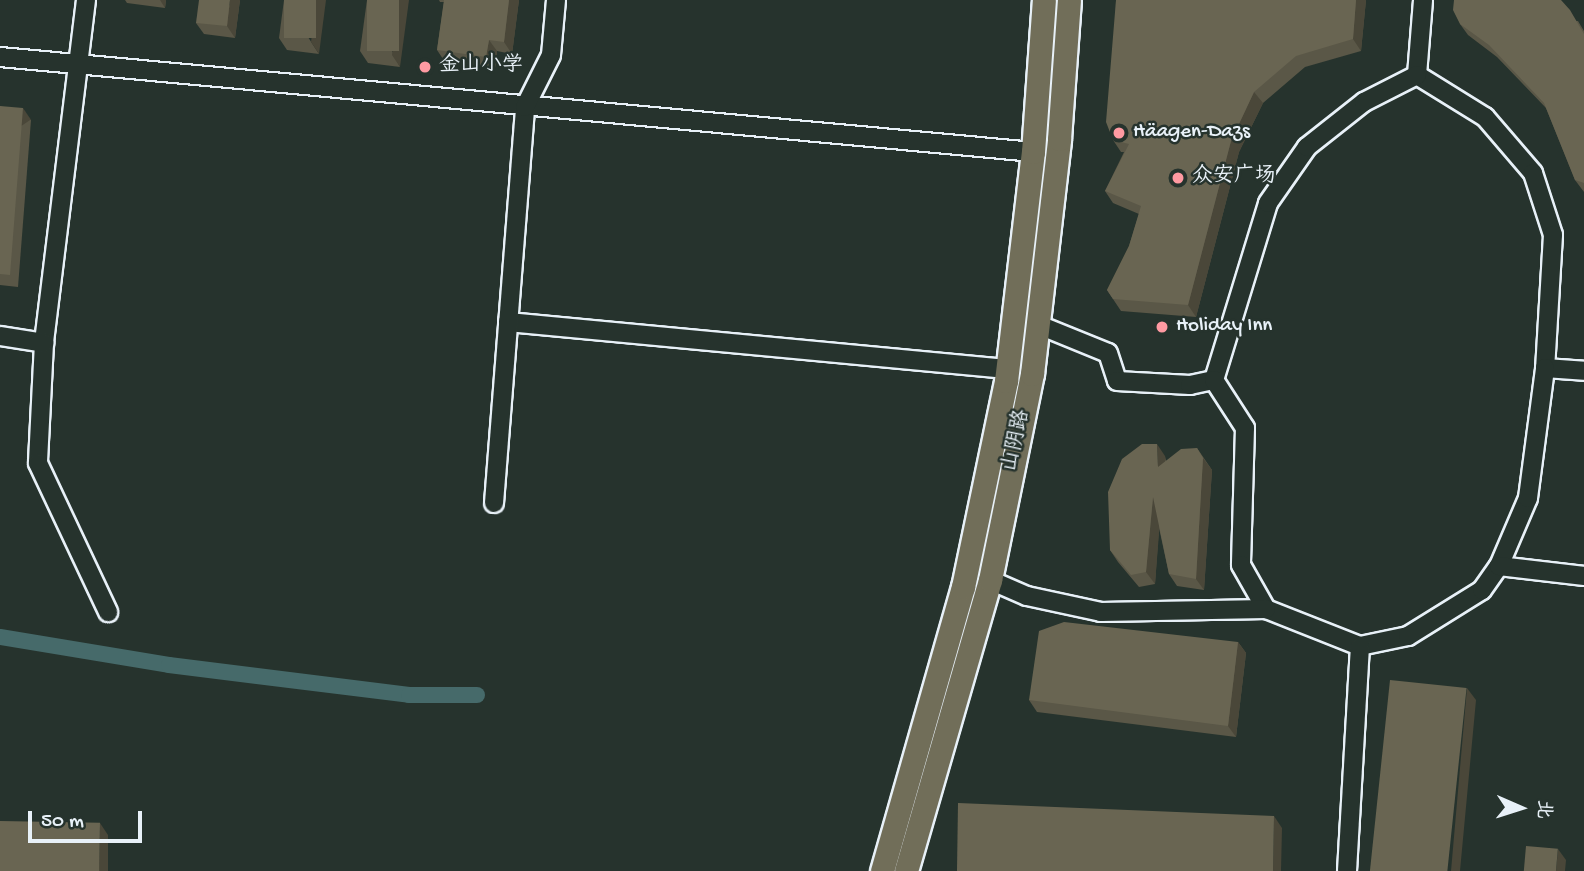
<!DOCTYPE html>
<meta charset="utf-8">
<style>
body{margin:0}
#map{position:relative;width:1584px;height:871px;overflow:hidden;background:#26332d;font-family:"Gochi Hand","LXGW WenKai TC",sans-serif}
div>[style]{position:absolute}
.canal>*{height:16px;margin:-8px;padding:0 8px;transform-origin:8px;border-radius:8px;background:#466a6a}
.roads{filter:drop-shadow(2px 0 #e8f1f8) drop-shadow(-2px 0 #e8f1f8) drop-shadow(0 2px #e8f1f8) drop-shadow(0 -2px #e8f1f8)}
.minor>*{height:18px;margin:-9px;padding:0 9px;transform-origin:9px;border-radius:9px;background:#26332d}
.major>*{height:23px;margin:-11.5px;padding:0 11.5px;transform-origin:11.5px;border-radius:11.5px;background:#716e59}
.wall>*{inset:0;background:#5a5747}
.shaded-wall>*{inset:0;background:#4a4739;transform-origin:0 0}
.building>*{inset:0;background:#696552;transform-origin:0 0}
.dots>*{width:19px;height:19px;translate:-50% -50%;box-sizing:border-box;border:4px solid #26332d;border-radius:50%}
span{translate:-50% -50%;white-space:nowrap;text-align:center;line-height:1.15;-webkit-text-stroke:5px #26332d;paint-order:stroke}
.poi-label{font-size:21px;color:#e8f1f8}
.left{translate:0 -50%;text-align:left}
.street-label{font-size:21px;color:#e8f1f8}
.north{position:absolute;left:1486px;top:773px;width:70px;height:70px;-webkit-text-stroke:5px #26332d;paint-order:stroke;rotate:93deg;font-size:19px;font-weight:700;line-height:28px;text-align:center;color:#e8f1f8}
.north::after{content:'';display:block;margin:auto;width:24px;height:32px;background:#e8f1f8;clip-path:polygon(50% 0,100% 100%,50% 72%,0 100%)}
.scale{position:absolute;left:28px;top:811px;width:114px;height:32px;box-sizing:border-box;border:4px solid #e8f1f8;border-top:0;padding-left:9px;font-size:21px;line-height:24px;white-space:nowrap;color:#e8f1f8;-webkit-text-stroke:5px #26332d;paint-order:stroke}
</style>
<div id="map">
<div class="canal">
<i style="left:0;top:637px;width:171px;rotate:9.4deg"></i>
<i style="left:169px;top:665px;width:242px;rotate:7.1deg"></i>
<i style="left:409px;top:695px;width:68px"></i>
</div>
<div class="roads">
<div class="minor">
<i style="left:86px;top:0;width:346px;rotate:97deg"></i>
<i style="left:44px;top:343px;width:120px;rotate:92.9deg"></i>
<i style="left:38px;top:463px;width:165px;rotate:64.8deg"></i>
<i style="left:0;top:57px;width:1037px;rotate:5.25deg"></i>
<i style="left:1417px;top:75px;width:80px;rotate:31.7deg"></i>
<i style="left:1485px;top:117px;width:74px;rotate:49.4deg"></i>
<i style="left:1533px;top:173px;width:65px;rotate:72.1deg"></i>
<i style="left:1553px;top:235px;width:133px;rotate:93.4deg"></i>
<i style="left:1545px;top:368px;width:39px;rotate:4deg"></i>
<i style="left:1417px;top:75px;width:75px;rotate:-85.4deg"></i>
<i style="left:508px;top:322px;width:501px;rotate:5.38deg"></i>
<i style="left:1039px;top:325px;width:74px;rotate:22.1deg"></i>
<i style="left:1108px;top:353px;width:29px;rotate:72deg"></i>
<i style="left:1117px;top:381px;width:73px;rotate:3.1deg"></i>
<i style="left:1190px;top:385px;width:25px;rotate:-12deg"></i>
<i style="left:1214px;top:380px;width:185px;rotate:-73deg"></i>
<i style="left:1268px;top:203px;width:68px;rotate:-55.1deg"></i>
<i style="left:1307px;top:147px;width:73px;rotate:-38.3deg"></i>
<i style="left:1364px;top:102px;width:59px;rotate:-27deg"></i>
<i style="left:0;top:336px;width:45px;rotate:9deg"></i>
<i style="left:1214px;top:380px;width:57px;rotate:57.1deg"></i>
<i style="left:1245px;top:428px;width:137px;rotate:91.7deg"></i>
<i style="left:1241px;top:565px;width:51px;rotate:60.4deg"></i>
<i style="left:1266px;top:609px;width:101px;rotate:21.5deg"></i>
<i style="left:1360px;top:646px;width:49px;rotate:-11.8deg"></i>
<i style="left:1408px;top:636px;width:87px;rotate:-31.9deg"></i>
<i style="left:1482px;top:590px;width:29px;rotate:-55deg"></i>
<i style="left:1499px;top:566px;width:74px;rotate:-66.9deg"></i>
<i style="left:1528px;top:498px;width:131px;rotate:-82.5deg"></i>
<i style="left:494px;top:503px;width:397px;rotate:-85.5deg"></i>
<i style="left:525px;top:107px;width:58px;rotate:-63.4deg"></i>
<i style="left:551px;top:55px;width:55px;rotate:-84.8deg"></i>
<i style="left:1499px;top:566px;width:86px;rotate:6.7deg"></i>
<i style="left:990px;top:580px;width:40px;rotate:23.4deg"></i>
<i style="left:1027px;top:596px;width:76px;rotate:12.2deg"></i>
<i style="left:1101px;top:612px;width:165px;rotate:-1deg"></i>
<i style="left:1347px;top:871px;width:225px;rotate:-86.7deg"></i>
</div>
<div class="major">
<i style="left:882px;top:871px;width:295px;rotate:-74.1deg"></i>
<i style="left:963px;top:587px;width:210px;rotate:-78.2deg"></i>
<i style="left:1006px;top:381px;width:231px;rotate:-83.3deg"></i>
<i style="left:1033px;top:152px;width:152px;rotate:-85.9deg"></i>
<i style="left:906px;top:871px;width:303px;rotate:-73.9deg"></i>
<i style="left:990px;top:580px;width:210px;rotate:-78.5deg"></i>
<i style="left:1032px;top:374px;width:237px;rotate:-83.4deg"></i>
<i style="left:1059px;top:139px;width:139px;rotate:-85.9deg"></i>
</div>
</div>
<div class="wall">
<i style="clip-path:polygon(125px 0,166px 0,165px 8px,127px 3px)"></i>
<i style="clip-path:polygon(240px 0,235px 38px,204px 34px,196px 23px)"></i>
<i style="clip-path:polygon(284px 0,319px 54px,287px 50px,279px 38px)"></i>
<i style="clip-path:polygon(367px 0,400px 67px,368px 63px,360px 51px)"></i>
<i style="clip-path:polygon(439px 0,519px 0,512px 54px,497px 51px,495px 68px,445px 62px,437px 50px,444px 2px,440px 2px)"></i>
<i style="clip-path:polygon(1116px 0,1366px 0,1361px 51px,1305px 67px,1263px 103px,1239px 152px,1196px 317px,1121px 311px,1107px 290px,1129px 246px,1139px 214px,1113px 203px,1105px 191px,1124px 152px,1121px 152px,1113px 140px)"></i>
<i style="clip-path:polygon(1578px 21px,1584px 31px,1584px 192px,1575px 180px,1546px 108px,1497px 57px,1468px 35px,1460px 24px)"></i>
<i style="clip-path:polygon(0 106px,31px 120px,18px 287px,0 285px)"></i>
<i style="clip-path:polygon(1197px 448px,1212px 470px,1204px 590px,1177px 586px,1169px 574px,1159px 528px,1155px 584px,1139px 587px,1118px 562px,1110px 550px,1165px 456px,1166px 461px)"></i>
<i style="clip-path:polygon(1238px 642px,1246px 653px,1236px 737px,1037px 712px,1029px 700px)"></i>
</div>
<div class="shaded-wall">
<i style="clip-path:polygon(160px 0,166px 0,165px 8px)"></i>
<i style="clip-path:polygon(230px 0,240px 0,235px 38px,227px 26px)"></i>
<i style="clip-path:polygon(316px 0,326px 0,319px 54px,311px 42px)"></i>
<i style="clip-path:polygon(399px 0,409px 0,400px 67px,392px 55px)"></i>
<i style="clip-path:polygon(509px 0,519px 0,512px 54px,504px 42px)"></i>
<i style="clip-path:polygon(1356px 0,1366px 0,1361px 51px,1353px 39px)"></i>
<i style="clip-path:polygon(489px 40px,497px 51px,495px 68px,486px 57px)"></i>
<i style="clip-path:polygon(1254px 92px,1263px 103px,1239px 152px,1196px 317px,1188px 305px,1231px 141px)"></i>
<i style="left:23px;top:108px;width:14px;height:168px;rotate:56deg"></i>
<i style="clip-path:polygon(1157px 444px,1165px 456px,1166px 479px,1158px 467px)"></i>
<i style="clip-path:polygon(1203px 458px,1212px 470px,1204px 590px,1196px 579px)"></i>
<i style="clip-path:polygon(1153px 497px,1161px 508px,1155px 584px,1146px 572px)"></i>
<i style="clip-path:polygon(1238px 642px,1246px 653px,1236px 737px,1228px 726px)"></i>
<i style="clip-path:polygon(1467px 688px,1476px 700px,1460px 871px,1451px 871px)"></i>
<i style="clip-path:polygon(1274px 816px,1282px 828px,1281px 871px,1273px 871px)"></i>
<i style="clip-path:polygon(100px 823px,108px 835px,108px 871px,99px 871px)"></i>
<i style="clip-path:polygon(1558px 849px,1566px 860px,1565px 871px,1556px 871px)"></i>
</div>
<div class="building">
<i style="clip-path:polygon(199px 0,230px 0,227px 26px,196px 23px)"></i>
<i style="left:284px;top:0;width:32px;height:38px"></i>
<i style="left:367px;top:0;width:32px;height:51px"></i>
<i style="clip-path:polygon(444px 0,509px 0,504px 42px,489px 40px,486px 57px,437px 50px)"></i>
<i style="clip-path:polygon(1116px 0,1356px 0,1353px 39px,1296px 56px,1254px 92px,1231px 141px,1188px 305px,1113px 299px,1107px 290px,1129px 246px,1141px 206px,1105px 191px,1129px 144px,1113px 140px,1106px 122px)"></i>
<i style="clip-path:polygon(1454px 0,1561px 0,1570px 10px,1584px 34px,1584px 183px,1575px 180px,1544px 103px,1489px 45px,1460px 24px,1453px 10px)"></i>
<i style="clip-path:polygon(0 106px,23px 108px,10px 275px,0 274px)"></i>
<i style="clip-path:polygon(1142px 444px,1157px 444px,1158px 467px,1181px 449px,1197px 448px,1203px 458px,1196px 579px,1169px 574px,1153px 497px,1146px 572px,1131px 575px,1110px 550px,1108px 492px,1122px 459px)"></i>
<i style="clip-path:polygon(1064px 622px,1238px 642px,1228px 726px,1029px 700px,1039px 631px)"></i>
<i style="left:1390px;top:680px;width:77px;height:192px;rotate:6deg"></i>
<i style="clip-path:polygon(958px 803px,1274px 816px,1273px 871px,957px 871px)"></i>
<i style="left:0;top:821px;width:100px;height:50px;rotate:1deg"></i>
<i style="left:1526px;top:846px;width:32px;height:25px;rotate:5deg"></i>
</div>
<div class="dots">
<i style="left:425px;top:67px;background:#ff9aa2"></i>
<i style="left:1119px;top:133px;background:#ff9aa2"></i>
<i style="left:1178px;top:178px;background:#ff9aa2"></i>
<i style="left:1162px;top:327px;background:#ff9aa2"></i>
</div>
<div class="poi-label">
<span class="left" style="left:439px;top:67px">金山小学</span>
<span class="left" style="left:1133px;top:133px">Häagen-Dazs</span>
<span class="left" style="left:1192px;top:178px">众安广场</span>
<span class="left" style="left:1176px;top:327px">Holiday Inn</span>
</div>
<div class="street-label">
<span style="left:1018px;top:441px;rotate:-78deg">山阴路</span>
</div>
<div class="north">北</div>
<div class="scale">50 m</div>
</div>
